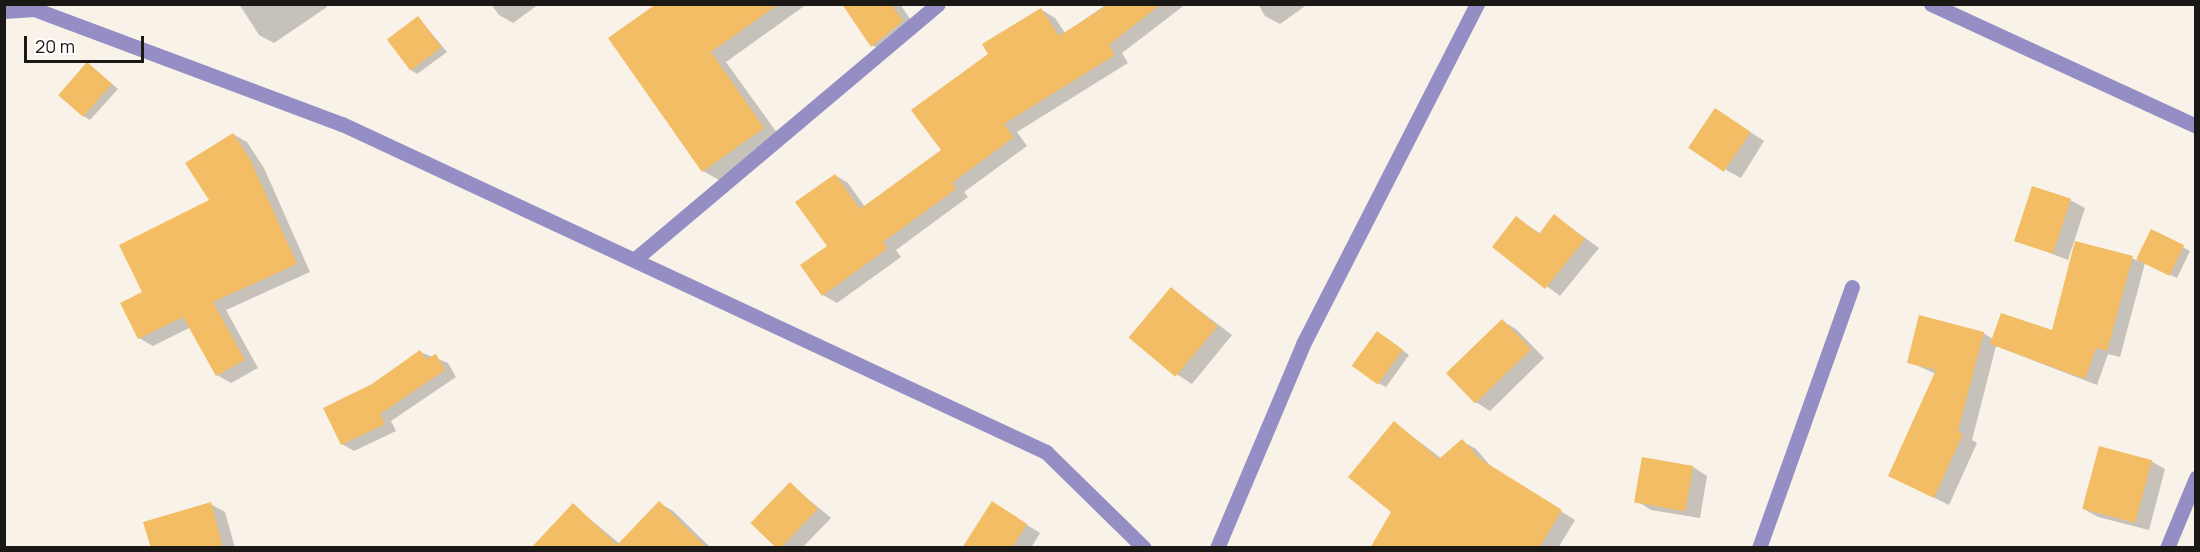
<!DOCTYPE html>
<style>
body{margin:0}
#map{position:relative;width:2200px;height:552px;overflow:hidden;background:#f8f2e8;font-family:Manrope,sans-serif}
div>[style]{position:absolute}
.shadow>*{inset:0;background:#0003}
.building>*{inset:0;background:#f3bd65;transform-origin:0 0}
.minor>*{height:15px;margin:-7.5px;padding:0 7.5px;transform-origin:7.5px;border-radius:7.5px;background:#948ec5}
.tertiary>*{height:15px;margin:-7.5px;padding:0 7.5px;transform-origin:7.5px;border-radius:7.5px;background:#948ec5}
span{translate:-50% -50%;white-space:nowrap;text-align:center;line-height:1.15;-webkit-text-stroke:4.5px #fff;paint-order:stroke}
.frame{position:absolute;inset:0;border:6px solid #1b1916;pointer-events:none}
.scale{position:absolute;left:24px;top:36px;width:120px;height:27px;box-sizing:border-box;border:3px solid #1b1916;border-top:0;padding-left:8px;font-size:18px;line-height:21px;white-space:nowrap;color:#1b1916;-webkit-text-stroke:4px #fff;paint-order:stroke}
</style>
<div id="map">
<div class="shadow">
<i style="clip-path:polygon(239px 4px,326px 4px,327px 7px,274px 43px,259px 35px)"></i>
<i style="clip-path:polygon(491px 4px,539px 4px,513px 23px,499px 15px)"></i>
<i style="clip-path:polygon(656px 4px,807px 4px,726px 62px,780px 137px,719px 180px,703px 171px)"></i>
<i style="clip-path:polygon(844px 4px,900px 4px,918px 31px,888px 55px,872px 45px)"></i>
<i style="clip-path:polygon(1107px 4px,1186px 4px,1122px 53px,1128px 63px,1017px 132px,1027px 146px,964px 192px,968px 197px,896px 250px,901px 257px,837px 303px,823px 295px,835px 175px,848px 183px,865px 207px,943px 150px,990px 54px,1042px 10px,1055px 18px,1065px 33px)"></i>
<i style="clip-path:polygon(1258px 4px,1308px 4px,1280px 24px,1265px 16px)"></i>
<i style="clip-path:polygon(418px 17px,447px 52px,417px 74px,409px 69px)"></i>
<i style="clip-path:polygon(88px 64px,118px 89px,90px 120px,83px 116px)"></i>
<i style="clip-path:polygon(1730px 119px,1764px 141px,1741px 178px,1726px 170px)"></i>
<i style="clip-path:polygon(233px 134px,247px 142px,264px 168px,310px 272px,226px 310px,258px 368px,231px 383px,217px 375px,191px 327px,153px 346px,139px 338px,144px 293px,211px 201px)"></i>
<i style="clip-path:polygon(2070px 200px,2085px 208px,2068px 260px,2016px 240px)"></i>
<i style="clip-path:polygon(1555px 216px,1599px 248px,1560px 296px,1494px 247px,1516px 218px,1541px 234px)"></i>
<i style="clip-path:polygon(2152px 231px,2190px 251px,2177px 278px,2145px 263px,2120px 357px,2108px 354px,2097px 385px,1996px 346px,1972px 440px,1977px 443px,1949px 505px,1890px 476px,1936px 374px,1909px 362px,1983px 333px,1993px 339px,2053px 332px,2132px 258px,2138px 261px)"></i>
<i style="clip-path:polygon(1171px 289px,1232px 335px,1192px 384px,1178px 375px)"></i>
<i style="clip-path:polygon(1502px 321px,1516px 329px,1544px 358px,1490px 411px,1476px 402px)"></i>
<i style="clip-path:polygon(1385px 337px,1409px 355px,1386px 387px,1378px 383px)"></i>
<i style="clip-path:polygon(420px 352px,448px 363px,456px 377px,391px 421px,396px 431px,354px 451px,342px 444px,372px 386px)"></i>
<i style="clip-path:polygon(1395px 423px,1442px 459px,1462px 441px,1476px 449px,1494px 470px,1575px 520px,1558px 548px,1490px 548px,1393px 512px)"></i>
<i style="clip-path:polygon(2151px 461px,2165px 469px,2149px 530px,2098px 517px,2084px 509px)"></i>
<i style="clip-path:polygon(1693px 467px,1707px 476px,1700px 518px,1651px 510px,1637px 501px)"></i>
<i style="clip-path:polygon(790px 484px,831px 518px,802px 548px,778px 548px,753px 523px)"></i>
<i style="clip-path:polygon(659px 503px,673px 511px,711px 548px,554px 548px,573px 505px,620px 544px)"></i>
<i style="clip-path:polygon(210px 504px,225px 512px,235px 548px,152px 548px)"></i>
<i style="clip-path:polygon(1005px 511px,1040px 533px,1031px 548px,963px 548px)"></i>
</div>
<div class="building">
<i style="clip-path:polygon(656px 4px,779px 4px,711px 52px,764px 128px,702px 172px,608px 38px)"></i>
<i style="clip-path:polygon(842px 4px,891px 4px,903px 21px,871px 47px)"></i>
<i style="clip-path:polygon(1109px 4px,1161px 4px,1109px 45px,1115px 55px,1004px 124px,1014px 137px,952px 183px,956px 189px,883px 242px,888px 248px,822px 296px,800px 265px,827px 246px,795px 202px,835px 174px,860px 209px,941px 150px,911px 110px,988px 54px,982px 44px,1041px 8px,1059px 36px)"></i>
<i style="left:418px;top:16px;width:39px;height:39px;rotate:53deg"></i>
<i style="left:87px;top:62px;width:33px;height:44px;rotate:41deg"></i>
<i style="left:1715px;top:108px;width:43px;height:48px;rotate:34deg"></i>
<i style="clip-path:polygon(233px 133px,250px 159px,297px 264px,213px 302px,245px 360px,216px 376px,183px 317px,138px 339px,120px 303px,142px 292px,119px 245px,209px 200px,185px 163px)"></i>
<i style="left:2032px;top:186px;width:41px;height:58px;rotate:18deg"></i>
<i style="clip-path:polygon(1554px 214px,1585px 239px,1545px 289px,1492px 247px,1516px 216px,1539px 234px)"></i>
<i style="left:2151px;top:229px;width:37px;height:34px;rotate:26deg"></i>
<i style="clip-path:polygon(2075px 241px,2133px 256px,2107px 351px,2096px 348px,2085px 379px,1990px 344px,2001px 313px,2052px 330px)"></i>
<i style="left:1171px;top:287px;width:61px;height:66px;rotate:40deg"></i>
<i style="clip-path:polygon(1919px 315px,1984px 332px,1958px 431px,1963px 434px,1934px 498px,1888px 476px,1936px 370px,1907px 363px)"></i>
<i style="left:1502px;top:319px;width:42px;height:78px;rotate:46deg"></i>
<i style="left:1377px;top:331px;width:32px;height:43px;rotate:36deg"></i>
<i style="clip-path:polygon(420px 350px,426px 359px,436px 354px,445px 370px,380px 414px,385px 424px,341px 445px,323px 408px,372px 384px)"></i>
<i style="clip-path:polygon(1394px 421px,1439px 459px,1462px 439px,1480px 459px,1562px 510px,1539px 548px,1370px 548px,1391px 512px,1348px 477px)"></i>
<i style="left:2099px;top:446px;width:55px;height:65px;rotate:15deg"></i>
<i style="left:1642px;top:457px;width:52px;height:46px;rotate:10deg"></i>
<i style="left:790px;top:482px;width:39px;height:57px;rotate:44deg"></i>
<i style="clip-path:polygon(659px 501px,707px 548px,531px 548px,573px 503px,617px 545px)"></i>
<i style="clip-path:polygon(992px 501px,1027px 524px,1012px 548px,962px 548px)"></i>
<i style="clip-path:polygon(211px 502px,223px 548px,151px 548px,143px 522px)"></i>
</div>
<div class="minor">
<i style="left:4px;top:11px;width:30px;rotate:-4deg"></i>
<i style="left:34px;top:9px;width:329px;rotate:20.5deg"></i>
<i style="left:342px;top:124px;width:777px;rotate:24.98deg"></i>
<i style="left:1046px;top:452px;width:137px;rotate:44.4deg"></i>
<i style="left:634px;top:260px;width:397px;rotate:-40.1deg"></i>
<i style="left:1217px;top:548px;width:221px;rotate:-67.1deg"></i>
<i style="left:1303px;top:344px;width:382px;rotate:-62.9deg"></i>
<i style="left:1759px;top:548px;width:277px;rotate:-70.4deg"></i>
<i style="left:2167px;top:548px;width:76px;rotate:-67.5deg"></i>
</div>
<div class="tertiary">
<i style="left:1931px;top:4px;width:292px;rotate:24.7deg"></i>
</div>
<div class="frame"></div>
<div class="scale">20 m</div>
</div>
